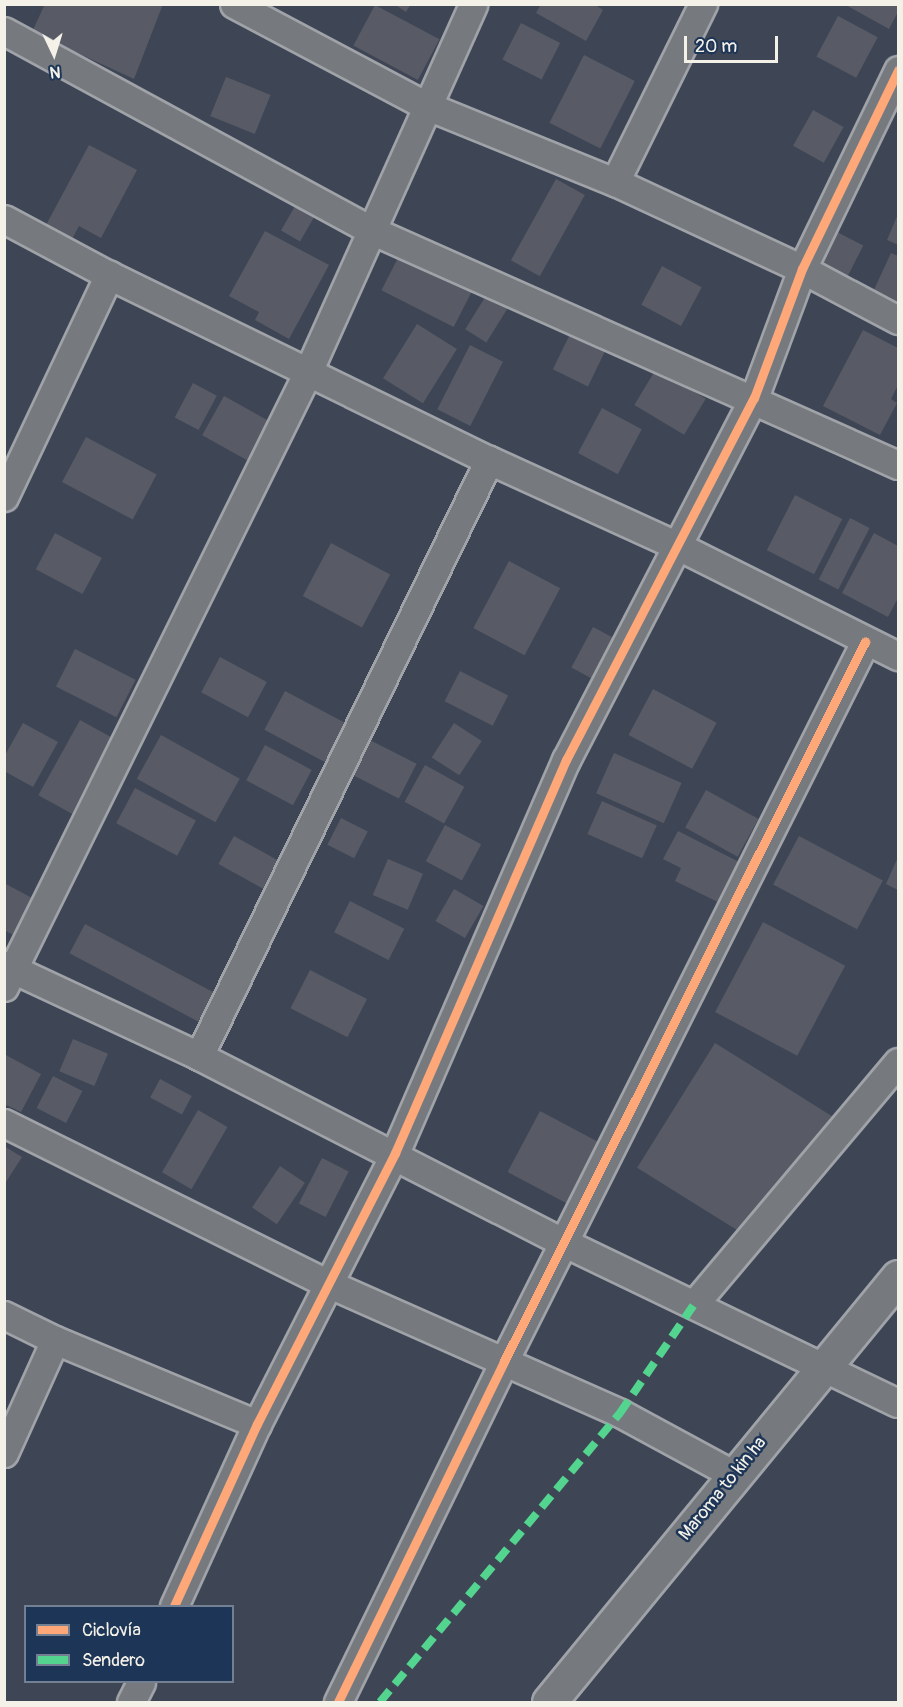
<!DOCTYPE html>
<meta charset="utf-8">
<style>
body{margin:0}
#map{position:relative;width:903px;height:1707px;overflow:hidden;background:#3e4656;font-family:Pangolin,sans-serif}
div>[style]{position:absolute}
.building>*{inset:0;background:#585a65;transform-origin:0 0}
.roads{filter:drop-shadow(2px 0 #a0a3a8) drop-shadow(-2px 0 #a0a3a8) drop-shadow(0 2px #a0a3a8) drop-shadow(0 -2px #a0a3a8)}
.street>*{height:27px;margin:-13.5px;padding:0 13.5px;transform-origin:13.5px;border-radius:13.5px;background:#767a7f}
.secondary>*{height:33px;margin:-16.5px;padding:0 16.5px;transform-origin:16.5px;border-radius:16.5px;background:#767a7f}
.quiet>*{height:8px;margin-top:-4px;transform-origin:0;background:repeating-linear-gradient(90deg,#53d58f 0 15px,transparent 0 23px)}
.cycleway>*{height:9px;margin:-4.5px;padding:0 4.5px;transform-origin:4.5px;border-radius:4.5px;background:#fea87a}
span{translate:-50% -50%;white-space:nowrap;text-align:center;line-height:1.15;-webkit-text-stroke:5px #1d3557;paint-order:stroke}
.street-label{font-size:18px;color:#f4f1e8}
.frame{position:absolute;inset:0;border:6px solid #f4f1e8;pointer-events:none}
.legend{position:absolute;left:24px;top:1605px;width:210px;height:78px;box-sizing:border-box;background:#1d3557;border:2px solid #738091;margin:0;padding:8px 10px;list-style:none;font-size:18px;color:#f4f1e8}
.legend li{display:flex;align-items:center;gap:12px;height:30px}
.legend b{width:30px;border:2px solid #738091}
.north{position:absolute;left:24px;top:24px;width:60px;height:60px;-webkit-text-stroke:4px #1d3557;paint-order:stroke;rotate:176deg;font-size:16px;font-weight:700;line-height:24px;text-align:center;color:#f4f1e8}
.north::after{content:'';display:block;margin:auto;width:21px;height:27px;background:#f4f1e8;clip-path:polygon(50% 0,100% 100%,50% 72%,0 100%)}
.scale{position:absolute;left:684px;top:36px;width:94px;height:27px;box-sizing:border-box;border:3px solid #f4f1e8;border-top:0;padding-left:8px;font-size:18px;line-height:21px;white-space:nowrap;color:#f4f1e8;-webkit-text-stroke:4px #1d3557;paint-order:stroke}
</style>
<div id="map">
<div class="building">
<i style="clip-path:polygon(45px 4px,163px 4px,134px 79px,32px 32px)"></i>
<i style="clip-path:polygon(394px 4px,411px 4px,406px 12px)"></i>
<i style="clip-path:polygon(541px 4px,594px 4px,603px 10px,586px 41px,536px 13px)"></i>
<i style="clip-path:polygon(844px 4px,898px 4px,898px 12px,889px 29px)"></i>
<i style="left:375px;top:5px;width:73px;height:46px;rotate:28deg"></i>
<i style="left:838px;top:16px;width:45px;height:46px;rotate:28deg"></i>
<i style="left:521px;top:23px;width:44px;height:41px;rotate:27deg"></i>
<i style="left:584px;top:55px;width:57px;height:76px;rotate:27deg"></i>
<i style="left:226px;top:77px;width:48px;height:42px;rotate:22deg"></i>
<i style="left:813px;top:110px;width:35px;height:41px;rotate:29deg"></i>
<i style="clip-path:polygon(89px 145px,137px 170px,101px 238px,79px 226px,72px 239px,46px 225px)"></i>
<i style="left:556px;top:179px;width:33px;height:93px;rotate:29deg"></i>
<i style="left:298px;top:201px;width:22px;height:34px;rotate:30deg"></i>
<i style="clip-path:polygon(898px 214px,898px 245px,887px 240px)"></i>
<i style="left:833px;top:230px;width:34px;height:41px;rotate:27deg"></i>
<i style="clip-path:polygon(265px 231px,329px 265px,289px 339px,255px 320px,259px 312px,229px 296px)"></i>
<i style="left:401px;top:252px;width:81px;height:43px;rotate:27deg"></i>
<i style="clip-path:polygon(891px 253px,898px 256px,898px 304px,873px 292px)"></i>
<i style="left:662px;top:266px;width:45px;height:44px;rotate:28deg"></i>
<i style="left:489px;top:291px;width:25px;height:45px;rotate:32deg"></i>
<i style="left:417px;top:324px;width:47px;height:64px;rotate:32deg"></i>
<i style="left:573px;top:328px;width:39px;height:46px;rotate:26deg"></i>
<i style="clip-path:polygon(863px 330px,898px 348px,898px 385px,891px 399px,897px 403px,880px 435px,823px 406px)"></i>
<i style="left:470px;top:345px;width:37px;height:72px;rotate:27deg"></i>
<i style="left:656px;top:369px;width:58px;height:42px;rotate:31deg"></i>
<i style="left:193px;top:383px;width:27px;height:39px;rotate:28deg"></i>
<i style="left:224px;top:396px;width:57px;height:45px;rotate:29deg"></i>
<i style="left:602px;top:408px;width:45px;height:51px;rotate:28deg"></i>
<i style="left:86px;top:437px;width:80px;height:51px;rotate:28deg"></i>
<i style="left:795px;top:495px;width:53px;height:62px;rotate:27deg"></i>
<i style="left:850px;top:518px;width:22px;height:69px;rotate:27deg"></i>
<i style="left:55px;top:533px;width:53px;height:41px;rotate:28deg"></i>
<i style="clip-path:polygon(874px 533px,898px 546px,898px 598px,888px 617px,842px 593px)"></i>
<i style="left:331px;top:543px;width:67px;height:60px;rotate:28deg"></i>
<i style="left:509px;top:561px;width:58px;height:76px;rotate:28deg"></i>
<i style="left:593px;top:627px;width:24px;height:46px;rotate:28deg"></i>
<i style="left:75px;top:649px;width:68px;height:42px;rotate:27deg"></i>
<i style="left:220px;top:657px;width:53px;height:40px;rotate:28deg"></i>
<i style="left:460px;top:671px;width:54px;height:34px;rotate:27deg"></i>
<i style="left:653px;top:689px;width:72px;height:52px;rotate:28deg"></i>
<i style="left:285px;top:691px;width:70px;height:44px;rotate:28deg"></i>
<i style="left:80px;top:720px;width:43px;height:86px;rotate:29deg"></i>
<i style="clip-path:polygon(23px 723px,58px 742px,33px 787px,4px 771px,4px 757px)"></i>
<i style="left:454px;top:723px;width:33px;height:41px;rotate:33deg"></i>
<i style="left:161px;top:735px;width:90px;height:50px;rotate:29deg"></i>
<i style="left:364px;top:737px;width:59px;height:39px;rotate:27deg"></i>
<i style="left:265px;top:745px;width:53px;height:40px;rotate:28deg"></i>
<i style="left:614px;top:753px;width:74px;height:44px;rotate:24deg"></i>
<i style="left:425px;top:765px;width:45px;height:42px;rotate:29deg"></i>
<i style="left:135px;top:788px;width:69px;height:40px;rotate:28deg"></i>
<i style="left:706px;top:790px;width:60px;height:43px;rotate:29deg"></i>
<i style="left:602px;top:801px;width:60px;height:36px;rotate:24deg"></i>
<i style="left:341px;top:818px;width:30px;height:30px;rotate:27deg"></i>
<i style="left:445px;top:825px;width:41px;height:41px;rotate:28deg"></i>
<i style="clip-path:polygon(678px 831px,745px 865px,724px 905px,675px 881px,681px 868px,663px 859px)"></i>
<i style="left:234px;top:836px;width:52px;height:32px;rotate:29deg"></i>
<i style="left:799px;top:836px;width:95px;height:55px;rotate:28deg"></i>
<i style="clip-path:polygon(898px 857px,898px 890px,886px 884px)"></i>
<i style="left:388px;top:859px;width:38px;height:39px;rotate:23deg"></i>
<i style="clip-path:polygon(4px 883px,34px 899px,15px 936px,4px 930px)"></i>
<i style="left:454px;top:889px;width:34px;height:37px;rotate:30deg"></i>
<i style="left:350px;top:901px;width:61px;height:35px;rotate:27deg"></i>
<i style="left:763px;top:922px;width:93px;height:102px;rotate:28deg"></i>
<i style="left:85px;top:924px;width:154px;height:33px;rotate:28deg"></i>
<i style="left:310px;top:970px;width:64px;height:43px;rotate:27deg"></i>
<i style="left:73px;top:1039px;width:38px;height:35px;rotate:23deg"></i>
<i style="left:715px;top:1043px;width:139px;height:147px;rotate:32deg"></i>
<i style="clip-path:polygon(4px 1054px,41px 1074px,21px 1112px,4px 1104px)"></i>
<i style="left:53px;top:1076px;width:33px;height:36px;rotate:27deg"></i>
<i style="left:160px;top:1079px;width:36px;height:21px;rotate:28deg"></i>
<i style="left:198px;top:1110px;width:34px;height:72px;rotate:30deg"></i>
<i style="left:540px;top:1111px;width:72px;height:69px;rotate:28deg"></i>
<i style="clip-path:polygon(4px 1146px,22px 1157px,6px 1182px,4px 1181px)"></i>
<i style="left:322px;top:1158px;width:30px;height:51px;rotate:27deg"></i>
<i style="left:280px;top:1166px;width:30px;height:50px;rotate:34deg"></i>
</div>
<div class="roads">
<div class="street">
<i style="left:234px;top:4px;width:216px;rotate:27.9deg"></i>
<i style="left:425px;top:105px;width:205px;rotate:22.1deg"></i>
<i style="left:615px;top:182px;width:206px;rotate:24.9deg"></i>
<i style="left:802px;top:269px;width:109px;rotate:28deg"></i>
<i style="left:4px;top:31px;width:420px;rotate:28.5deg"></i>
<i style="left:373px;top:231px;width:575px;rotate:24.02deg"></i>
<i style="left:615px;top:182px;width:199px;rotate:-63.7deg"></i>
<i style="left:4px;top:219px;width:119px;rotate:28.1deg"></i>
<i style="left:109px;top:275px;width:423px;rotate:26deg"></i>
<i style="left:489px;top:460px;width:208px;rotate:24.5deg"></i>
<i style="left:678px;top:546px;width:246px;rotate:26.6deg"></i>
<i style="left:4px;top:497px;width:246px;rotate:-64.7deg"></i>
<i style="left:4px;top:965px;width:215px;rotate:25deg"></i>
<i style="left:199px;top:1056px;width:411px;rotate:27.1deg"></i>
<i style="left:565px;top:1243px;width:369px;rotate:25.7deg"></i>
<i style="left:4px;top:987px;width:686px;rotate:-63.7deg"></i>
<i style="left:308px;top:372px;width:403px;rotate:-65.8deg"></i>
<i style="left:199px;top:1056px;width:663px;rotate:-64.05deg"></i>
<i style="left:4px;top:1123px;width:360px;rotate:26.4deg"></i>
<i style="left:327px;top:1283px;width:321px;rotate:23.9deg"></i>
<i style="left:620px;top:1413px;width:130px;rotate:28.5deg"></i>
<i style="left:695px;top:1303px;width:315px;rotate:-49.9deg"></i>
<i style="left:4px;top:1315px;width:57px;rotate:26.1deg"></i>
<i style="left:55px;top:1340px;width:219px;rotate:22.6deg"></i>
<i style="left:4px;top:1453px;width:124px;rotate:-65.7deg"></i>
<i style="left:174px;top:1606px;width:200px;rotate:-65.5deg"></i>
<i style="left:257px;top:1424px;width:304px;rotate:-63deg"></i>
<i style="left:395px;top:1153px;width:429px;rotate:-66.5deg"></i>
<i style="left:566px;top:760px;width:408px;rotate:-62.6deg"></i>
<i style="left:754px;top:398px;width:138px;rotate:-69.6deg"></i>
<i style="left:802px;top:269px;width:221px;rotate:-64.2deg"></i>
<i style="left:131px;top:1702px;width:22px;rotate:-63deg"></i>
<i style="left:338px;top:1702px;width:379px;rotate:-64deg"></i>
<i style="left:504px;top:1361px;width:805px;rotate:-63.34deg"></i>
</div>
<div class="secondary">
<i style="left:549px;top:1702px;width:550px;rotate:-50.61deg"></i>
</div>
</div>
<div class="quiet">
<i style="left:380px;top:1702px;width:376px;rotate:-50.3deg"></i>
<i style="left:620px;top:1413px;width:133px;rotate:-55.7deg"></i>
</div>
<div class="cycleway">
<i style="left:174px;top:1606px;width:200px;rotate:-65.5deg"></i>
<i style="left:257px;top:1424px;width:304px;rotate:-63deg"></i>
<i style="left:395px;top:1153px;width:429px;rotate:-66.5deg"></i>
<i style="left:566px;top:760px;width:408px;rotate:-62.6deg"></i>
<i style="left:754px;top:398px;width:138px;rotate:-69.6deg"></i>
<i style="left:802px;top:269px;width:221px;rotate:-64.2deg"></i>
<i style="left:338px;top:1702px;width:379px;rotate:-64deg"></i>
<i style="left:504px;top:1361px;width:805px;rotate:-63.34deg"></i>
</div>
<div class="street-label">
<span style="left:723px;top:1489px;rotate:-51deg">Maroma to kin ha</span>
</div>
<div class="frame"></div>
<ul class="legend">
<li><b style="height:8px;background:#fea87a"></b>Ciclovía</li>
<li><b style="height:8px;background:#53d58f"></b>Sendero</li>
</ul>
<div class="north">N</div>
<div class="scale">20 m</div>
</div>
